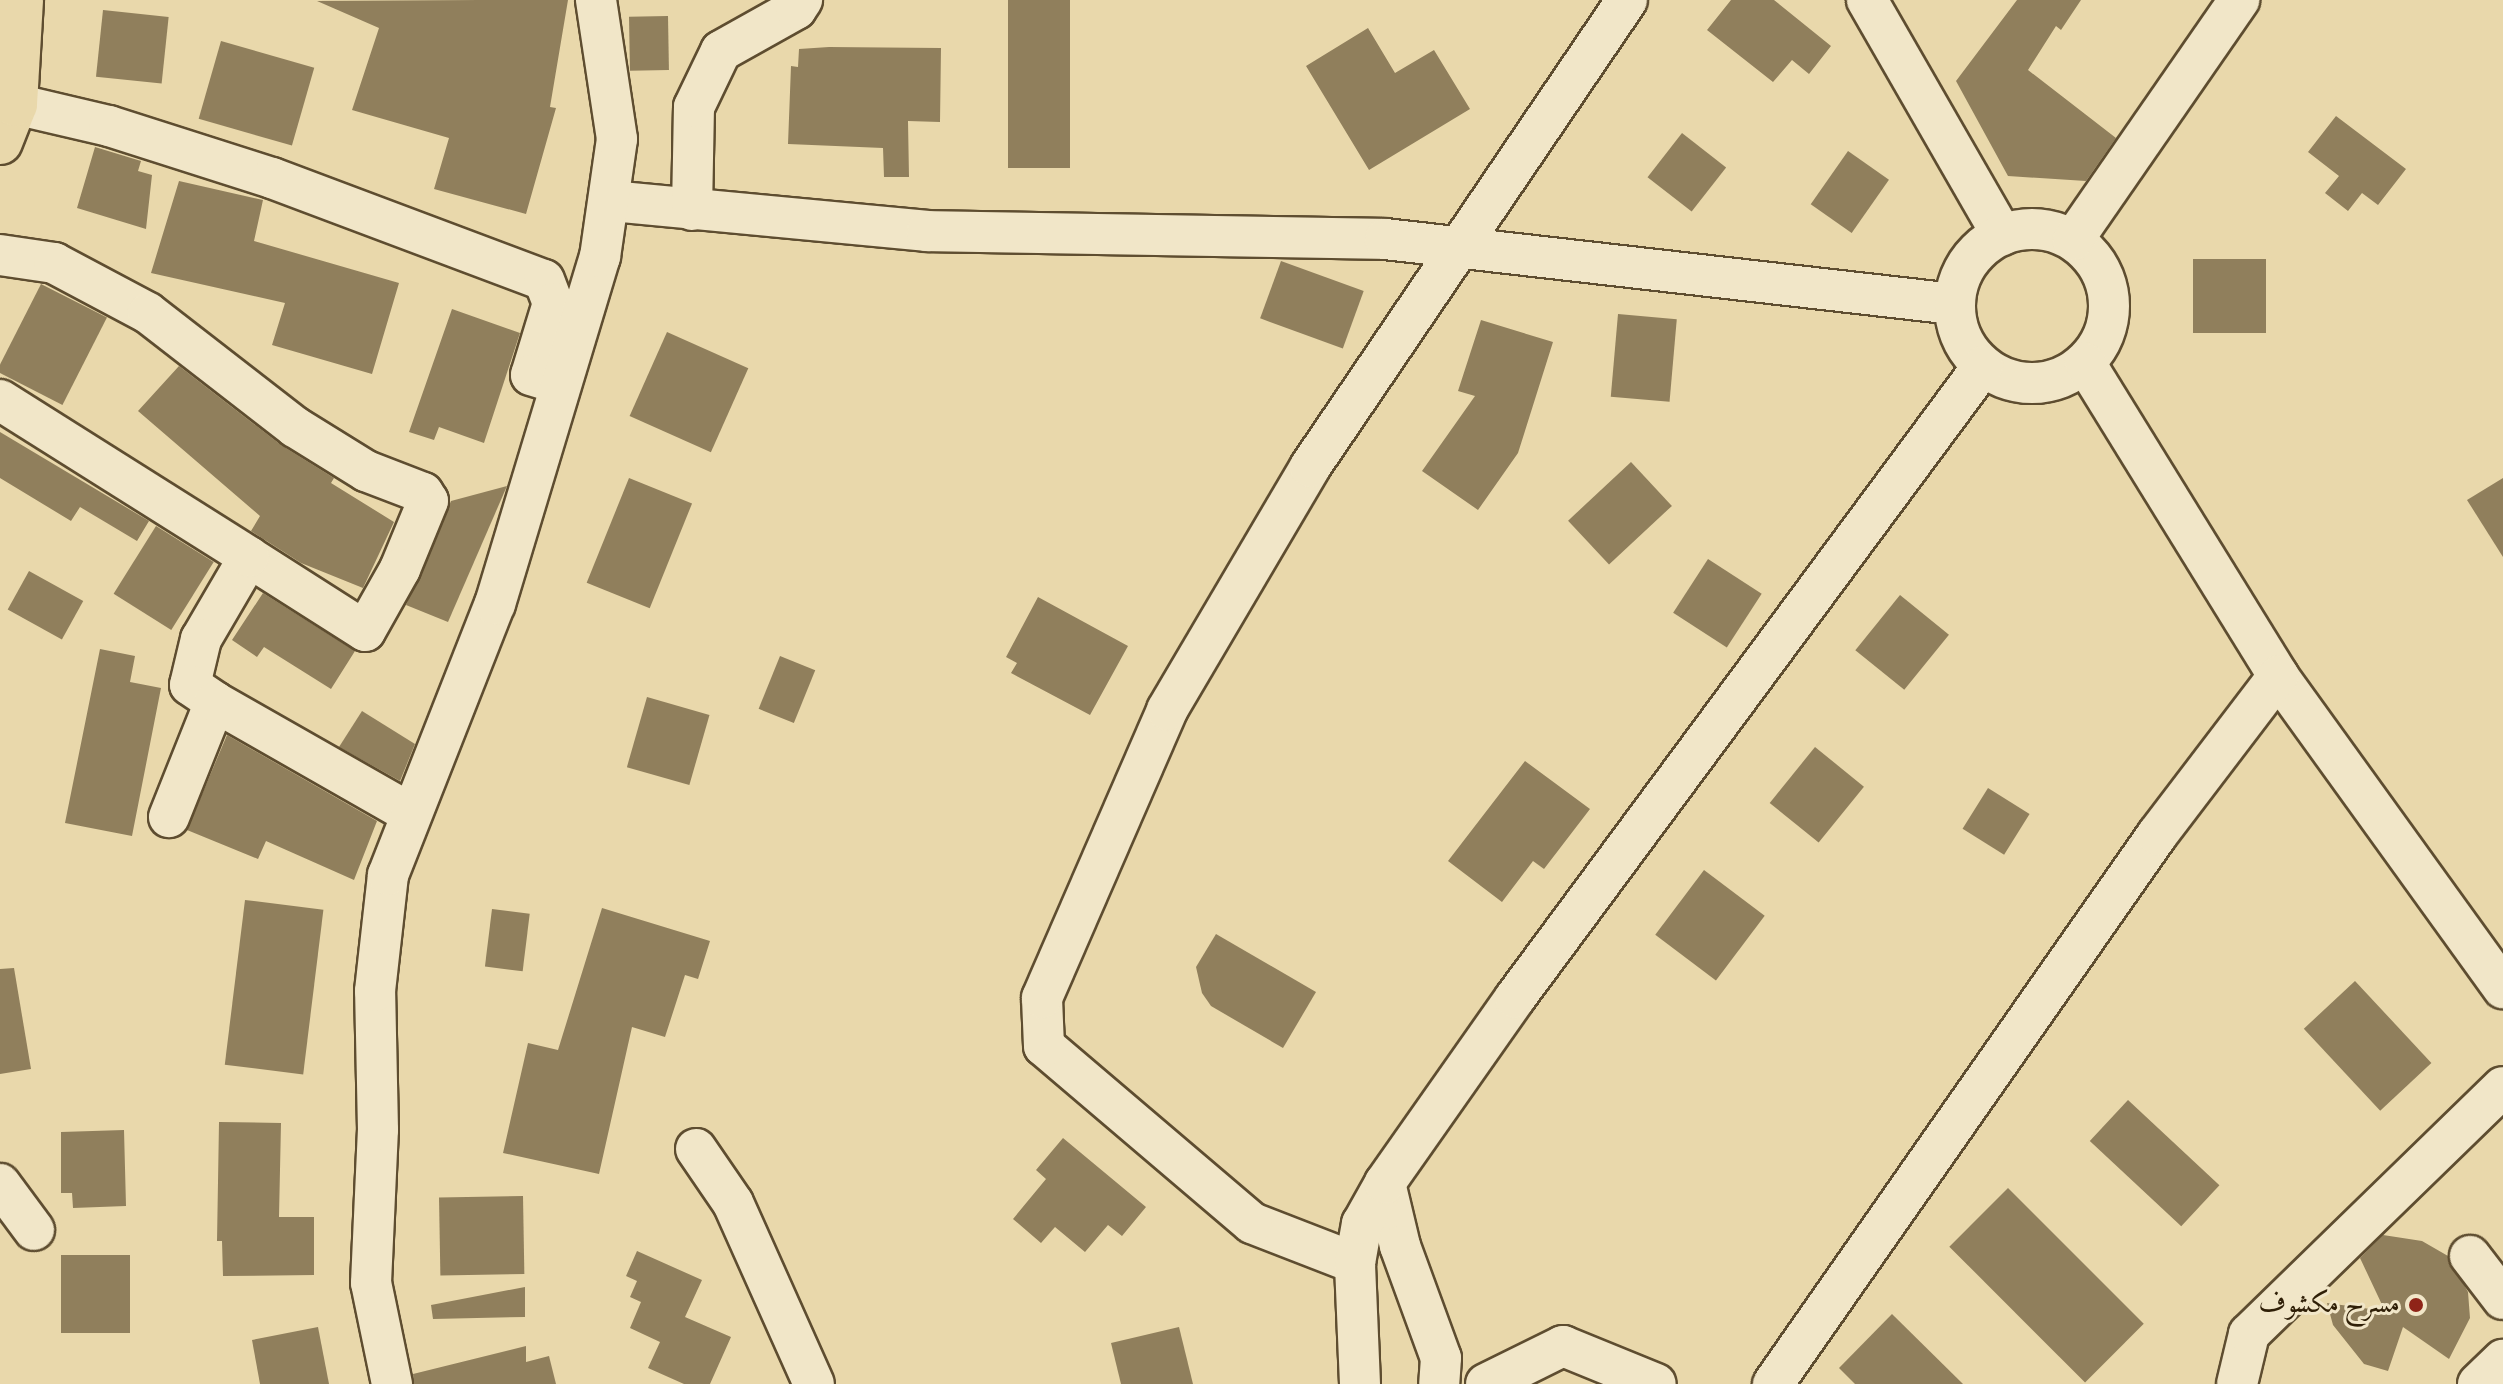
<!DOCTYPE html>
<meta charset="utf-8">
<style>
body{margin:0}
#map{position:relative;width:2503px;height:1384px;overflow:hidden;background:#e9d8ab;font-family:Vollkorn,Amiri,serif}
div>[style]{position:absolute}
.building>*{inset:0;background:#907f5c;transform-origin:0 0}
.roads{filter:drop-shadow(2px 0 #5e4d30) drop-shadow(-2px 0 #5e4d30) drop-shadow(0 2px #5e4d30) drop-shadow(0 -2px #5e4d30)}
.minor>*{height:40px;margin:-20px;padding:0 20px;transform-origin:20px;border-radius:20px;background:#f1e6c8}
.minor>.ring{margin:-20px;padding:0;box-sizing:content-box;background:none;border:40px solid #f1e6c8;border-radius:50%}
.major>*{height:44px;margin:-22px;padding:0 22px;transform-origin:22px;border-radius:22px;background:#e9d8ab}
.dots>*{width:22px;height:22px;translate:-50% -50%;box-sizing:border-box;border:4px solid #f1e6c8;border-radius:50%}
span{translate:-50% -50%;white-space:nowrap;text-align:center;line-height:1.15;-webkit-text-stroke:6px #f1e6c8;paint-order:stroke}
.poi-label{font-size:28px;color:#2f1f07}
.right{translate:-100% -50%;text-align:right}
</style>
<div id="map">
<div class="building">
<i style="clip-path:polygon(479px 0,568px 0,550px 107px,556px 108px,526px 214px,434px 189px,449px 138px,352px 110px,379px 28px,317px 1px)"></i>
<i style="left:1008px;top:0;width:62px;height:168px"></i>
<i style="clip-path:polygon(1731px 0,1774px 0,1831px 46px,1809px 74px,1792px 60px,1773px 82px,1707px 30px)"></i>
<i style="clip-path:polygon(2017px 0,2081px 0,2061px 30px,2056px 26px,2028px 70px,2116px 138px,2086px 181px,2008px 176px,1956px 81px)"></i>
<i style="left:103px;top:10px;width:66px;height:67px;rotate:6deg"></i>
<i style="left:668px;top:16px;width:54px;height:39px;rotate:89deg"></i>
<i style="clip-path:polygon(1368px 28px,1395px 73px,1434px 50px,1470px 109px,1369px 170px,1306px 66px)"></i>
<i style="left:221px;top:41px;width:97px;height:81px;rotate:16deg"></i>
<i style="clip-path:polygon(829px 47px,941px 48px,940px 122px,908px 121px,909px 177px,884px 177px,883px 148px,788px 144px,791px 66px,798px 67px,799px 49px)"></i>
<i style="clip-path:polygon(2336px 116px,2406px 169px,2378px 205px,2362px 193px,2348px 211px,2325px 193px,2339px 176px,2308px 152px)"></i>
<i style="left:1682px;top:133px;width:56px;height:56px;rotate:38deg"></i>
<i style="clip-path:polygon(95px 147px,141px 161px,138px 171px,152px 175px,146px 229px,77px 208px)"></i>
<i style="left:1848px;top:151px;width:50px;height:65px;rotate:35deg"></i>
<i style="clip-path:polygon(179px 181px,263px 200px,254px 241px,399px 283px,372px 374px,272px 345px,285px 303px,151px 273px)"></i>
<i style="left:2266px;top:259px;width:74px;height:73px;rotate:90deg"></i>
<i style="left:1281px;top:261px;width:88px;height:61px;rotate:20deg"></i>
<i style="left:41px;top:284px;width:74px;height:98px;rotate:27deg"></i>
<i style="clip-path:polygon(452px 309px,520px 333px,484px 443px,439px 427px,434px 440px,409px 432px)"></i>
<i style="left:1618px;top:314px;width:59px;height:83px;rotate:5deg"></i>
<i style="clip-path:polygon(1481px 320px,1553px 342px,1518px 453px,1478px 510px,1422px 471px,1475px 396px,1458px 391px)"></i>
<i style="left:667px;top:332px;width:89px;height:92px;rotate:24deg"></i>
<i style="clip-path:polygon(179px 366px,281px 445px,334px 478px,331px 483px,394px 522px,363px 588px,301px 563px,251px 531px,260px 516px,138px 411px)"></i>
<i style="clip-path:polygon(0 432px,149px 521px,137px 541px,80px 507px,71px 521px,0 478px)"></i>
<i style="left:1631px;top:462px;width:60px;height:86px;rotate:47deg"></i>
<i style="left:629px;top:478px;width:68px;height:113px;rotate:22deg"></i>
<i style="clip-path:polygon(2503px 478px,2503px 557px,2467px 500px)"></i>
<i style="clip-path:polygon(507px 486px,448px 622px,406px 605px,451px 501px)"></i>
<i style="left:156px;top:526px;width:68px;height:80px;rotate:32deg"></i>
<i style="left:1708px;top:559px;width:64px;height:64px;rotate:33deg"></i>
<i style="left:29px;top:571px;width:62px;height:44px;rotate:29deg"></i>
<i style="clip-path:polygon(263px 593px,355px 651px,331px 689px,264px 647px,257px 657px,232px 640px)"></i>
<i style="left:1900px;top:595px;width:63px;height:71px;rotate:39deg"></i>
<i style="clip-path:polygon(1038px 597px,1128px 646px,1090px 715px,1011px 673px,1017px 663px,1006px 657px)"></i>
<i style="clip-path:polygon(100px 649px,135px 656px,130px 682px,161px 688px,132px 836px,65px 823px)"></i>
<i style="left:780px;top:656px;width:38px;height:57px;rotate:22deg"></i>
<i style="left:647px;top:697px;width:65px;height:73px;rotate:16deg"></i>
<i style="clip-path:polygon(362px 711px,415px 744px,400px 781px,339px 747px)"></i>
<i style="clip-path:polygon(227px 735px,377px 821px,354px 880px,266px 841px,258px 859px,187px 830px)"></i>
<i style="left:1815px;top:747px;width:63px;height:72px;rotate:39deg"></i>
<i style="clip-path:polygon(1525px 761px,1590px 809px,1544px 869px,1533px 861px,1502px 902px,1448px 861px)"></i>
<i style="left:1988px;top:788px;width:49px;height:48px;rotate:32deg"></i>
<i style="left:1704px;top:870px;width:76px;height:81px;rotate:37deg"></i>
<i style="left:245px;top:900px;width:79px;height:166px;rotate:7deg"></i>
<i style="clip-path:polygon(602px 908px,710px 941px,698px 979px,685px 975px,665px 1037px,632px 1027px,599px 1174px,503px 1153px,528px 1043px,558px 1050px)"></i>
<i style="left:492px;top:909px;width:38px;height:58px;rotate:7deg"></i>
<i style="clip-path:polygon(1216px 934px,1316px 992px,1283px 1048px,1211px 1006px,1202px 993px,1196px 967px)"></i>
<i style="clip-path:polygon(14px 968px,31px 1069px,0 1074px,0 969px)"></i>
<i style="left:2355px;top:981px;width:112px;height:70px;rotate:47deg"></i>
<i style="left:2128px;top:1100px;width:125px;height:56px;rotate:43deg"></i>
<i style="clip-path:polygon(219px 1122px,281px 1123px,279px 1217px,314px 1217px,314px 1275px,223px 1276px,222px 1241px,217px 1241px)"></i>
<i style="clip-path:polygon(124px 1130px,126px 1206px,73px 1208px,72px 1193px,61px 1193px,61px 1132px)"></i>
<i style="clip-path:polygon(1063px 1138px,1146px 1207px,1122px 1236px,1108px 1225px,1085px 1252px,1055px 1227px,1041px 1243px,1013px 1219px,1046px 1179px,1036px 1170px)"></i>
<i style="left:2008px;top:1188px;width:192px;height:83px;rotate:45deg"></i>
<i style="left:523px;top:1196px;width:78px;height:84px;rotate:89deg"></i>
<i style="clip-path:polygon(2383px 1235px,2422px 1241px,2448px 1256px,2468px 1292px,2470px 1318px,2449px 1359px,2403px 1327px,2388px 1371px,2364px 1364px,2333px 1325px,2327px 1303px,2385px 1311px,2360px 1258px)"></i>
<i style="clip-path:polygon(637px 1251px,702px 1280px,685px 1317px,731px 1337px,710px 1384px,684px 1384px,648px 1368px,660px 1342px,630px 1328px,641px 1302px,630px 1297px,637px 1281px,626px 1276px)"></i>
<i style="left:61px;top:1255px;width:69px;height:78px"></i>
<i style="clip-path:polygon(525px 1287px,525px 1317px,433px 1319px,431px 1305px)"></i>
<i style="clip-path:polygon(1892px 1314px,1963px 1384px,1855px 1384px,1839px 1368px)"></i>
<i style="clip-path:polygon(318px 1327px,329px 1384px,260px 1384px,252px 1340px)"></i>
<i style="clip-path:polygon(1179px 1327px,1193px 1384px,1121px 1384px,1111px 1343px)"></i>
<i style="clip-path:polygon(526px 1346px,526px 1362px,549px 1356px,556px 1384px,414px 1384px,413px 1374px)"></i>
</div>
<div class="roads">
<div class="minor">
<i style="left:1867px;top:0;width:271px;rotate:60.1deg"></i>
<i style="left:15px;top:104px;width:97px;rotate:13.2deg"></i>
<i style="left:109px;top:126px;width:171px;rotate:17.7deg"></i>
<i style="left:272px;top:178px;width:290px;rotate:20.6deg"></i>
<i style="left:544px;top:280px;width:25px;rotate:69deg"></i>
<i style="left:553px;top:303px;width:75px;rotate:107deg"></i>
<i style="left:531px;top:375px;width:31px;rotate:17deg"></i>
<i style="left:611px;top:201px;width:317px;rotate:5.4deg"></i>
<i style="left:927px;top:231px;width:458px;rotate:1deg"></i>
<i style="left:1385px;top:239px;width:573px;rotate:6.52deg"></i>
<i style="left:692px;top:210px;width:103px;rotate:-88.9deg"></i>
<i style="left:694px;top:107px;width:62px;rotate:-64.3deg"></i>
<i style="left:721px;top:51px;width:86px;rotate:-29.2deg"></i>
<i style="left:796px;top:9px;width:11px;rotate:-56deg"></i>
<i class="ring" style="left:1955px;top:229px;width:114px;height:114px"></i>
<i style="left:2073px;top:240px;width:292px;rotate:-55.3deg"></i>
<i style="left:0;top:255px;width:55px;rotate:8.4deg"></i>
<i style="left:54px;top:263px;width:106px;rotate:28deg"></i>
<i style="left:148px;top:313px;width:186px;rotate:37.8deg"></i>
<i style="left:295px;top:427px;width:84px;rotate:31.8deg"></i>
<i style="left:366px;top:471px;width:61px;rotate:21.1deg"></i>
<i style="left:423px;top:493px;width:9px;rotate:58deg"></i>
<i style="left:428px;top:501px;width:74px;rotate:112.4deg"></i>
<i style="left:400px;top:569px;width:71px;rotate:119.4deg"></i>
<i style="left:365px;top:631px;width:138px;rotate:-147.5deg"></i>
<i style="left:249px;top:557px;width:95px;rotate:120.3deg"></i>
<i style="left:201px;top:639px;width:47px;rotate:103.4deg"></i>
<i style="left:190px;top:685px;width:30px;rotate:34deg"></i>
<i style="left:215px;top:702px;width:124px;rotate:111.8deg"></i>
<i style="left:2085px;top:363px;width:368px;rotate:58.3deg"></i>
<i style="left:2278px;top:676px;width:385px;rotate:54.2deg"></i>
<i style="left:0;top:400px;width:294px;rotate:32.2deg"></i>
<i style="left:215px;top:702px;width:226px;rotate:29.7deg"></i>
<i style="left:696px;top:1149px;width:65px;rotate:55.6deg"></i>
<i style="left:733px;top:1203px;width:198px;rotate:65.9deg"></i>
<i style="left:1385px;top:1183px;width:65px;rotate:76.6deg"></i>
<i style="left:1400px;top:1246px;width:119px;rotate:69.9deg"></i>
<i style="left:1441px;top:1358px;width:26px;rotate:94deg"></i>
<i style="left:0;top:1184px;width:57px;rotate:53.5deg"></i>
<i style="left:2470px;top:1256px;width:54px;rotate:52.5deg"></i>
<i style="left:1355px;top:1263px;width:110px;rotate:-158.8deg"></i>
<i style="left:1252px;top:1223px;width:273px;rotate:-139.6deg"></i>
<i style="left:1044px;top:1046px;width:48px;rotate:-92.4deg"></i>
<i style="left:1042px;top:998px;width:314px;rotate:-66.5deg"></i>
<i style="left:1167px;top:710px;width:282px;rotate:-59.5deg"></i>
<i style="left:1310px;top:467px;width:564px;rotate:-55.83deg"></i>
<i style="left:392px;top:1384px;width:103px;rotate:-101.7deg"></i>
<i style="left:371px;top:1283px;width:153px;rotate:-87.4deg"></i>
<i style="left:378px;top:1130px;width:139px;rotate:-91.2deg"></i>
<i style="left:375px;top:991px;width:117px;rotate:-83.6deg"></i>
<i style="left:388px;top:875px;width:291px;rotate:-68.5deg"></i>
<i style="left:495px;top:604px;width:363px;rotate:-73.2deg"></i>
<i style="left:600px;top:257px;width:119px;rotate:-81.8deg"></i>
<i style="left:617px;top:139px;width:141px;rotate:-98.6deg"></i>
<i style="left:1360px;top:1384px;width:121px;rotate:-92.4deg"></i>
<i style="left:1355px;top:1263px;width:40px;rotate:-80deg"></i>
<i style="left:1362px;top:1224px;width:47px;rotate:-60.7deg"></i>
<i style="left:1385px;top:1183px;width:226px;rotate:-54.9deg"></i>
<i style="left:1515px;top:998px;width:786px;rotate:-53.48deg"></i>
<i style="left:1486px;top:1384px;width:86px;rotate:-26.3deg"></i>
<i style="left:1563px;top:1346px;width:100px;rotate:22.2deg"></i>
<i style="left:1773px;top:1384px;width:670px;rotate:-55.03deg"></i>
<i style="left:2157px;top:835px;width:200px;rotate:-52.7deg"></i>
<i style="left:2237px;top:1384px;width:51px;rotate:-76.5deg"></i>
<i style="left:2249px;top:1334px;width:354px;rotate:-44.2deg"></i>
<i style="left:2478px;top:1384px;width:35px;rotate:-44deg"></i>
</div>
<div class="major">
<i style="left:0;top:142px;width:41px;rotate:-68.5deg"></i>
<i style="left:15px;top:104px;width:104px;rotate:-86.7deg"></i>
</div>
</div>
<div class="dots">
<i style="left:2416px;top:1305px;background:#8f2418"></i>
</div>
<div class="poi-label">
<span class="right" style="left:2400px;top:1305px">مسرح مكشوف</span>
</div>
</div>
